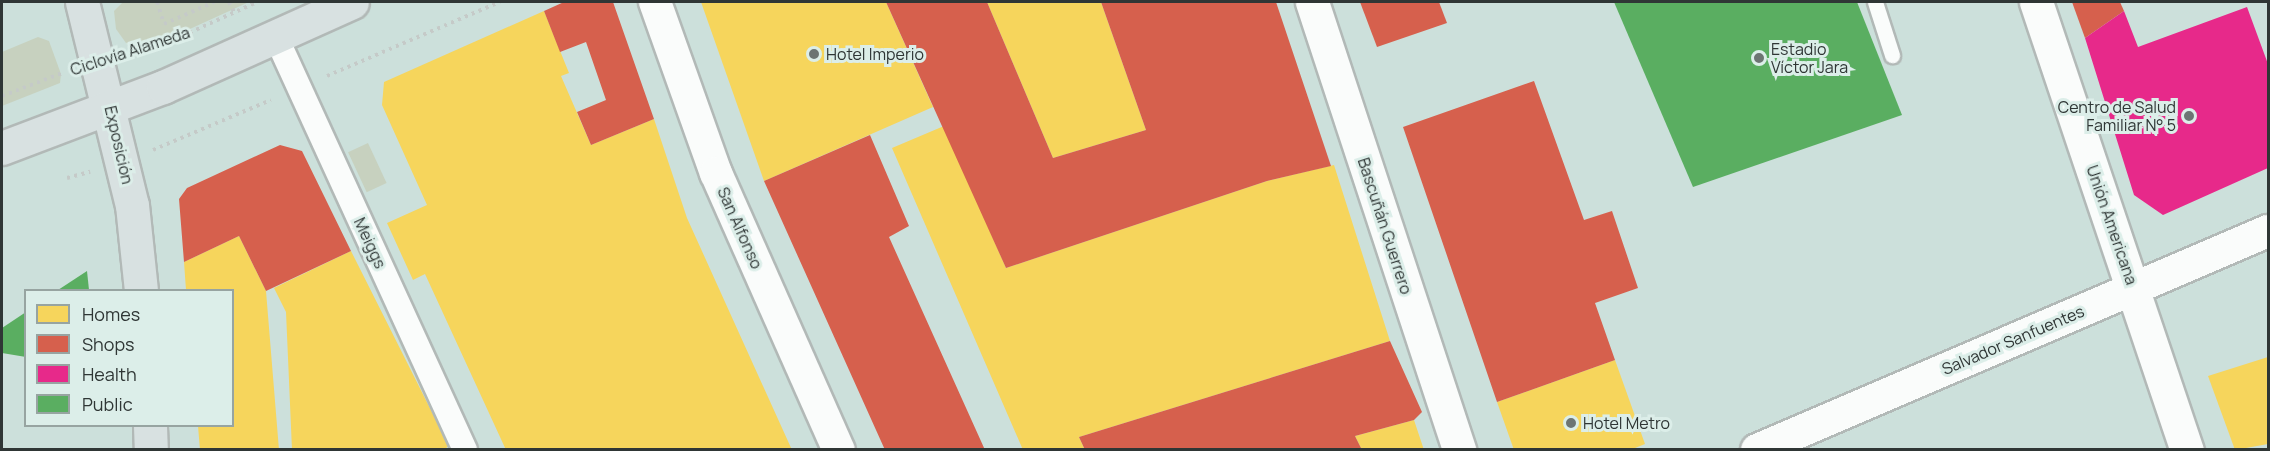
<!DOCTYPE html>
<meta charset="utf-8">
<style>
body{margin:0}
#map{position:relative;width:2270px;height:451px;overflow:hidden;background:#e0eae7;font-family:Manrope,sans-serif}
div>[style]{position:absolute}
.built>*{inset:0;background:#cce0db}
.green>*{inset:0;background:#c7d1bf;transform-origin:0 0}
.homes>*{inset:0;background:#f6d55c}
.shops>*{inset:0;background:#d6604d}
.health>*{inset:0;background:#e7298a}
.public>*{inset:0;background:#5aae61}
.path>*{height:4px;margin-top:-2px;transform-origin:0;background:repeating-linear-gradient(90deg,#c5cac8 0 3px,transparent 0 7.5px)}
.roads{filter:drop-shadow(2px 0 #b2b9b7) drop-shadow(-2px 0 #b2b9b7) drop-shadow(0 2px #b2b9b7) drop-shadow(0 -2px #b2b9b7)}
.service>*{height:15px;margin:-7.5px;padding:0 7.5px;transform-origin:7.5px;border-radius:7.5px;background:#fafcfb}
.pedestrian>*{height:24px;margin:-12px;padding:0 12px;transform-origin:12px;border-radius:12px;background:#fafcfb}
.minor>*{height:32px;margin:-16px;padding:0 16px;transform-origin:16px;border-radius:16px;background:#fafcfb}
.tertiary>*{height:33px;margin:-16.5px;padding:0 16.5px;transform-origin:16.5px;border-radius:16.5px;background:#fafcfb}
.primary>*{height:33px;margin:-16.5px;padding:0 16.5px;transform-origin:16.5px;border-radius:16.5px;background:#d8e1e1}
.dots>*{width:16px;height:16px;translate:-50% -50%;box-sizing:border-box;border:3px solid #dceee9;border-radius:50%}
span{translate:-50% -50%;white-space:nowrap;text-align:center;line-height:1.15;-webkit-text-stroke:6px #dceee9;paint-order:stroke}
.poi-label{font-size:16px;color:#2f3635}
.left{translate:0 -50%;text-align:left}
.right{translate:-100% -50%;text-align:right}
.street-label{font-size:16px;color:#2f3635}
.frame{position:absolute;inset:0;border:3px solid #2f3635;pointer-events:none}
.legend{position:absolute;left:24px;top:289px;width:210px;height:138px;box-sizing:border-box;background:#dceee9;border:2px solid #97a4a1;margin:0;padding:8px 10px;list-style:none;font-size:18px;color:#2f3635}
.legend li{display:flex;align-items:center;gap:12px;height:30px}
.legend b{width:30px;border:2px solid #97a4a1}
</style>
<div id="map">
<div class="built">
<i style="clip-path:polygon(evenodd,2px 2px,2268px 2px,2268px 449px,2px 449px,2px 2px,26px 290px,232px 290px,232px 426px,26px 426px,26px 290px)"></i>
</div>
<div class="green">
<i style="clip-path:polygon(123px 2px,249px 2px,168px 39px,135px 47px,126px 43px,116px 29px,114px 11px)"></i>
<i style="clip-path:polygon(38px 37px,49px 41px,61px 74px,60px 83px,2px 106px,2px 52px)"></i>
<i style="left:368px;top:143px;width:44px;height:22px;rotate:65deg"></i>
</div>
<div class="homes">
<i style="clip-path:polygon(701px 2px,886px 2px,933px 107px,764px 181px)"></i>
<i style="clip-path:polygon(987px 2px,1101px 2px,1146px 130px,1053px 158px)"></i>
<i style="clip-path:polygon(544px 11px,569px 73px,561px 76px,591px 145px,654px 119px,687px 218px,792px 450px,506px 450px,425px 274px,413px 280px,387px 223px,427px 205px,382px 105px,384px 82px)"></i>
<i style="clip-path:polygon(944px 126px,1006px 268px,1267px 181px,1334px 165px,1390px 341px,1079px 437px,1085px 450px,1023px 450px,892px 148px)"></i>
<i style="clip-path:polygon(239px 236px,266px 291px,279px 450px,200px 450px,198px 426px,232px 426px,232px 290px,186px 290px,184px 262px)"></i>
<i style="clip-path:polygon(351px 251px,449px 446px,443px 450px,292px 450px,286px 312px,274px 288px)"></i>
<i style="clip-path:polygon(2268px 357px,2268px 444px,2235px 450px,2208px 376px)"></i>
<i style="clip-path:polygon(1615px 360px,1645px 444px,1630px 450px,1514px 450px,1497px 402px)"></i>
<i style="clip-path:polygon(1414px 420px,1424px 450px,1362px 450px,1355px 436px)"></i>
</div>
<div class="shops">
<i style="clip-path:polygon(564px 2px,613px 2px,654px 119px,591px 145px,577px 112px,606px 100px,586px 42px,560px 52px,544px 11px)"></i>
<i style="clip-path:polygon(886px 2px,987px 2px,1053px 158px,1146px 130px,1101px 2px,1276px 2px,1331px 166px,1267px 181px,1006px 268px)"></i>
<i style="clip-path:polygon(1360px 2px,1439px 2px,1447px 23px,1377px 47px)"></i>
<i style="clip-path:polygon(2072px 2px,2120px 2px,2124px 11px,2085px 38px)"></i>
<i style="clip-path:polygon(1534px 81px,1584px 220px,1612px 211px,1638px 288px,1595px 303px,1615px 360px,1497px 402px,1403px 127px)"></i>
<i style="clip-path:polygon(870px 135px,909px 226px,889px 237px,985px 450px,885px 450px,764px 181px)"></i>
<i style="clip-path:polygon(280px 145px,302px 151px,351px 251px,266px 291px,239px 236px,184px 262px,179px 199px,187px 188px)"></i>
<i style="clip-path:polygon(1390px 341px,1422px 412px,1414px 420px,1355px 436px,1362px 450px,1085px 450px,1079px 437px)"></i>
</div>
<div class="health">
<i style="clip-path:polygon(2247px 7px,2268px 64px,2268px 168px,2163px 215px,2134px 195px,2085px 38px,2124px 11px,2138px 47px)"></i>
</div>
<div class="public">
<i style="clip-path:polygon(1614px 2px,1857px 2px,1902px 115px,1693px 187px)"></i>
<i style="clip-path:polygon(87px 271px,89px 290px,58px 290px)"></i>
<i style="clip-path:polygon(26px 312px,26px 357px,2px 353px,2px 328px)"></i>
</div>
<div class="path">
<i style="left:157px;top:2px;width:23px;rotate:72deg"></i>
<i style="left:164px;top:24px;width:55px;rotate:-23.7deg"></i>
<i style="left:229px;top:2px;width:13px;rotate:63deg"></i>
<i style="left:130px;top:52px;width:40px;rotate:-14.4deg"></i>
<i style="left:169px;top:42px;width:97px;rotate:-24.4deg"></i>
<i style="left:327px;top:76px;width:188px;rotate:-23.2deg"></i>
<i style="left:2px;top:96px;width:67px;rotate:-20.9deg"></i>
<i style="left:153px;top:150px;width:128px;rotate:-23deg"></i>
<i style="left:67px;top:178px;width:24px;rotate:-15deg"></i>
</div>
<div class="roads">
<div class="service">
<i style="left:1875px;top:2px;width:56px;rotate:72.2deg"></i>
</div>
<div class="pedestrian">
<i style="left:276px;top:37px;width:454px;rotate:65.4deg"></i>
</div>
<div class="minor">
<i style="left:655px;top:2px;width:182px;rotate:70.4deg"></i>
<i style="left:716px;top:173px;width:303px;rotate:66.1deg"></i>
<i style="left:1757px;top:450px;width:556px;rotate:-23.2deg"></i>
</div>
<div class="tertiary">
<i style="left:1312px;top:2px;width:472px;rotate:71.8deg"></i>
<i style="left:2036px;top:2px;width:473px;rotate:71.4deg"></i>
</div>
<div class="primary">
<i style="left:82px;top:2px;width:209px;rotate:76.2deg"></i>
<i style="left:132px;top:205px;width:85px;rotate:84deg"></i>
<i style="left:2px;top:148px;width:172px;rotate:-20.8deg"></i>
<i style="left:163px;top:87px;width:207px;rotate:-24.2deg"></i>
<i style="left:150px;top:426px;width:24px;rotate:88deg"></i>
</div>
</div>
<div class="dots">
<i style="left:814px;top:54px;background:#6d7573"></i>
<i style="left:1759px;top:58px;background:#6d7573"></i>
<i style="left:2189px;top:116px;background:#6d7573"></i>
<i style="left:1571px;top:423px;background:#6d7573"></i>
</div>
<div class="poi-label">
<span class="left" style="left:1771px;top:58px">Estadio<br>Víctor Jara</span>
<span class="left" style="left:826px;top:54px">Hotel Imperio</span>
<span class="right" style="left:2176px;top:116px">Centro de Salud<br>Familiar N° 5</span>
<span class="left" style="left:1583px;top:423px">Hotel Metro</span>
</div>
<div class="street-label">
<span style="left:130px;top:51px;rotate:-18deg">Ciclovía Alameda</span>
<span style="left:119px;top:145px;rotate:77deg">Exposición</span>
<span style="left:2112px;top:225px;rotate:71deg">Unión Americana</span>
<span style="left:1385px;top:226px;rotate:72deg">Bascuñán Guerrero</span>
<span style="left:740px;top:228px;rotate:66deg">San Alfonso</span>
<span style="left:370px;top:243px;rotate:65deg">Meiggs</span>
<span style="left:2013px;top:340px;rotate:-23deg">Salvador Sanfuentes</span>
</div>
<div class="frame"></div>
<ul class="legend">
<li><b style="height:16px;background:#f6d55c"></b>Homes</li>
<li><b style="height:16px;background:#d6604d"></b>Shops</li>
<li><b style="height:16px;background:#e7298a"></b>Health</li>
<li><b style="height:16px;background:#5aae61"></b>Public</li>
</ul>
</div>
